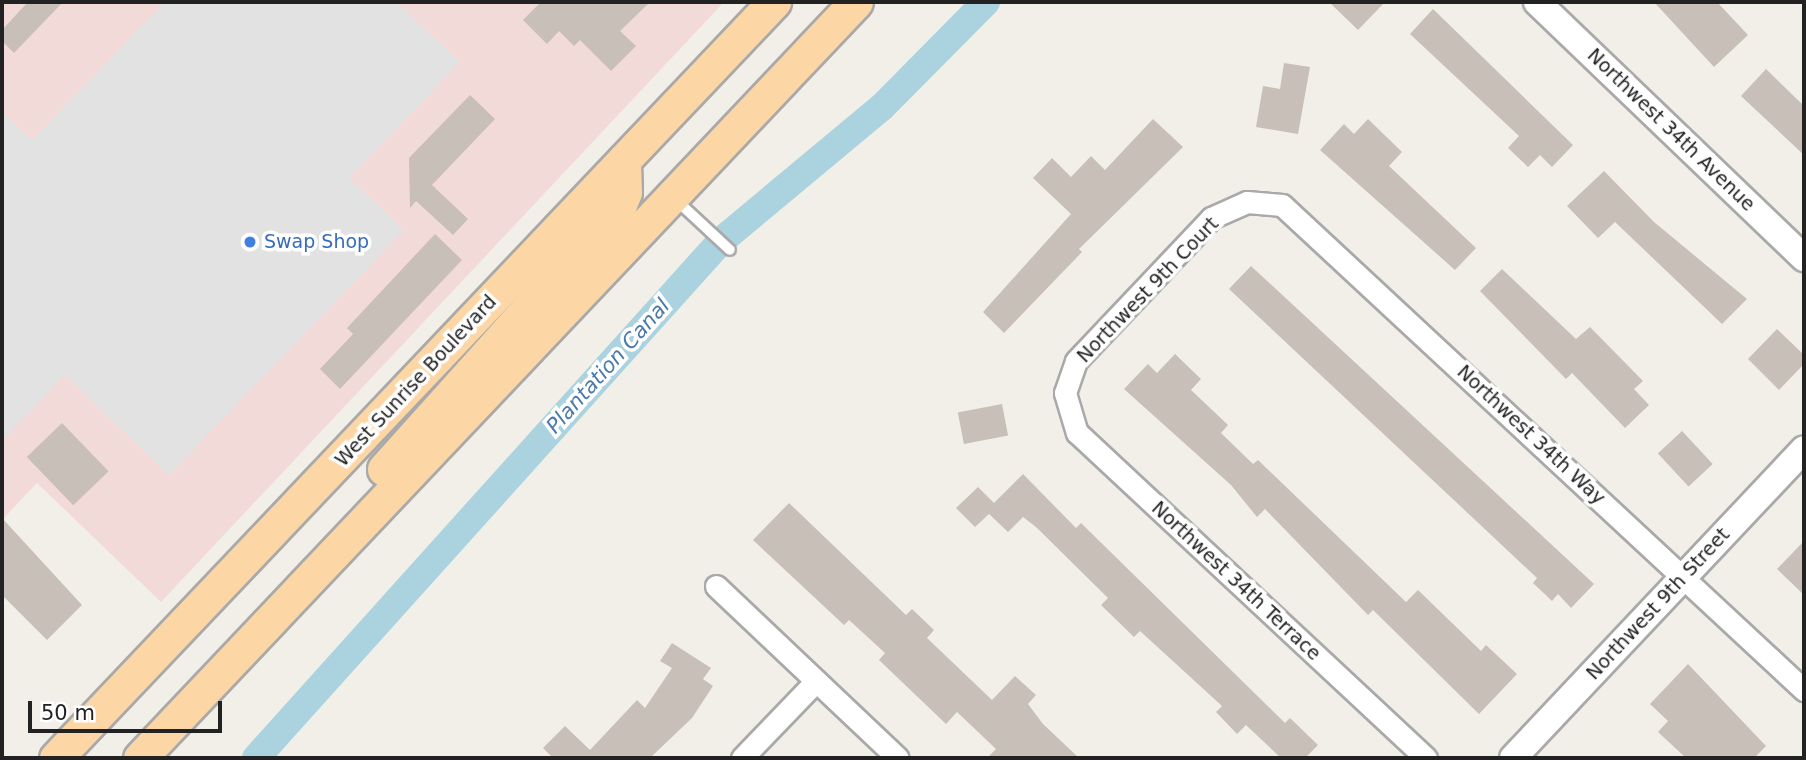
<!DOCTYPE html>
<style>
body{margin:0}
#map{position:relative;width:1806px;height:760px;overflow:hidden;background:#f2efe9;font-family:"DejaVu Sans",sans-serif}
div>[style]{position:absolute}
.commercial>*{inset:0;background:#f2dad9}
.parking>*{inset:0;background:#e2e2e2}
.canal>*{height:28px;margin:-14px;padding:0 14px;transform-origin:14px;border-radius:14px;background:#aad3df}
.building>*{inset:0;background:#c7bfb8;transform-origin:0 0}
.roads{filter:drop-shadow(2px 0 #a9a9a9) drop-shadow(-2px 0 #a9a9a9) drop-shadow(0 2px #a9a9a9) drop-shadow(0 -2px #a9a9a9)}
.service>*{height:10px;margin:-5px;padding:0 5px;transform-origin:5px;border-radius:5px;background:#fff}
.minor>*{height:21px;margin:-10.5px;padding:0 10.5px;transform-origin:10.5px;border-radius:10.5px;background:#fff}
.tertiary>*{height:26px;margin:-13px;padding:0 13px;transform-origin:13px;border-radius:13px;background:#fff}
.primary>*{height:33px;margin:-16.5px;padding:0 16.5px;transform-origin:16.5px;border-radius:16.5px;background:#fcd6a4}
.dots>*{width:19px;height:19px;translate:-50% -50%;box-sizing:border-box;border:4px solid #fff;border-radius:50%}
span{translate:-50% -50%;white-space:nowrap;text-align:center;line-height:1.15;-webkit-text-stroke:7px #fff;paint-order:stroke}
.street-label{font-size:19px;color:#222}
.shop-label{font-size:19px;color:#366cbe}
.left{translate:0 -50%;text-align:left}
.water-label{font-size:21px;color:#4a7aab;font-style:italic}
.frame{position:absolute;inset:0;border:4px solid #222;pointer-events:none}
.scale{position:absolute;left:28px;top:701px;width:194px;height:32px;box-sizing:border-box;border:4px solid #222;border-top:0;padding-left:9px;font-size:21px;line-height:24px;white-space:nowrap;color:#222;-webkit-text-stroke:5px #fff;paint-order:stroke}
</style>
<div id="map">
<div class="commercial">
<i style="clip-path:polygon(2px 2px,724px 2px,161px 602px,37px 483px,2px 520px)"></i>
</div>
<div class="parking">
<i style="clip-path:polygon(165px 2px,396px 2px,460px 62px,349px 178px,404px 230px,169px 475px,65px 375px,2px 441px,2px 112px,32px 140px)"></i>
</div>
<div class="canal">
<i style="left:256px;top:758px;width:695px;rotate:-48.03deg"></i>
<i style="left:721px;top:241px;width:209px;rotate:-39.8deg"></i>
<i style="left:882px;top:107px;width:148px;rotate:-45.3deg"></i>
</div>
<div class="building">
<i style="clip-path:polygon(28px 2px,63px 2px,14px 53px,2px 41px,2px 30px)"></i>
<i style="clip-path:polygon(541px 2px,650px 2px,620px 31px,636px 46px,611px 71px,580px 40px,574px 46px,559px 31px,547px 44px,523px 20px)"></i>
<i style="clip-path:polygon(1329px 2px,1385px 2px,1358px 30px)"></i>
<i style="clip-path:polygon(1654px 2px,1717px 2px,1748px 35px,1714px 67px)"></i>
<i style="clip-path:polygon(1433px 9px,1573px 145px,1552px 167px,1540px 155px,1528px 167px,1508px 148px,1519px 136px,1410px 34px)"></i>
<i style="clip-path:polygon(1284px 63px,1310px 67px,1298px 134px,1256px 127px,1263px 86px,1280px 89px)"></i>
<i style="clip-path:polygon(1766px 69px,1804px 106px,1804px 155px,1741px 96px)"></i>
<i style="clip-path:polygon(470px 95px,495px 119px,432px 185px,468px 219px,453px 235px,416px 201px,410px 208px,409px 158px)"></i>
<i style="clip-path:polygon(1153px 119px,1183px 147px,1079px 249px,1082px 252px,1004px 333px,983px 312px,1071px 214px,1033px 178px,1052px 158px,1071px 177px,1091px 156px,1105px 170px)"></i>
<i style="clip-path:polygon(1368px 119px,1402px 152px,1389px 166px,1476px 248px,1455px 270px,1320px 150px,1344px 124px,1354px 134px)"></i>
<i style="clip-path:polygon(1604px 171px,1654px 222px,1747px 299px,1722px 324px,1615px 222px,1598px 238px,1567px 206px)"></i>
<i style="clip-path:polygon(435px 234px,462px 260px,340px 389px,320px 369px,353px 334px,347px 328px)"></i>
<i style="clip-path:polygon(1251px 266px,1594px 584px,1571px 608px,1558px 594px,1552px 601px,1533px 583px,1537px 578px,1229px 289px)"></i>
<i style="clip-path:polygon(1502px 269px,1576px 339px,1590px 327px,1643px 381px,1634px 389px,1649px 405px,1625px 428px,1572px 373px,1566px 379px,1480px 291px)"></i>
<i style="clip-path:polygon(1777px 329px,1804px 355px,1804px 364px,1779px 390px,1748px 359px)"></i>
<i style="clip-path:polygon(1175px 354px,1201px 379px,1191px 390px,1228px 425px,1221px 433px,1253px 464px,1258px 460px,1406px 602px,1418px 590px,1481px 651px,1486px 645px,1517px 674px,1479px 714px,1373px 610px,1368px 615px,1265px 509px,1257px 517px,1231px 485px,1124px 389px,1148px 364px,1157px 373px)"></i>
<i style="left:1002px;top:404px;width:32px;height:45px;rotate:79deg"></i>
<i style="left:62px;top:423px;width:67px;height:49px;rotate:46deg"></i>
<i style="left:1682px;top:431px;width:45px;height:33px;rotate:47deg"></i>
<i style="clip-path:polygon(1023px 474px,1076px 528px,1081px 523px,1285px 723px,1290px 718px,1318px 745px,1305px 758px,1281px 758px,1246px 725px,1237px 734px,1216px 712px,1222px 706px,1140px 631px,1134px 637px,1101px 605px,1108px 598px,1036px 527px,1023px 517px,1008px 532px,989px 514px,975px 527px,956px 508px,978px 487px,994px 503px)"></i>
<i style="clip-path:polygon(789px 503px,906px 615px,912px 609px,934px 630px,927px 638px,992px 700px,1015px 676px,1036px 695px,1028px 704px,1043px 724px,1079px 758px,987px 758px,996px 749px,957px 712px,946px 724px,879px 660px,885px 653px,849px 620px,844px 625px,753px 540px)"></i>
<i style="clip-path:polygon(2px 518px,82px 605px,47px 640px,2px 595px)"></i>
<i style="clip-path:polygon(1804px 541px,1804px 595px,1777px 569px)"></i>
<i style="clip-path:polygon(672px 643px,711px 668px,703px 679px,713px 686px,692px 718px,650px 758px,553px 758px,543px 748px,565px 726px,590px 750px,637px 700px,645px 708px,672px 668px,660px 661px)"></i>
<i style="clip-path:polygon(1688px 664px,1766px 746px,1754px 758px,1686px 758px,1658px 732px,1668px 721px,1650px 704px)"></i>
</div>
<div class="roads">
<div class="service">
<i style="left:674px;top:198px;width:76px;rotate:42.9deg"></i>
</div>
<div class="minor">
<i style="left:716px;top:586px;width:250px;rotate:43.4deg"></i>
<i style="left:742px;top:758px;width:107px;rotate:-46.1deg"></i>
<i style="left:1426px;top:758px;width:477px;rotate:-137deg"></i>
<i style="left:1077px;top:433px;width:42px;rotate:-106.7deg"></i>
<i style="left:1065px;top:393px;width:34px;rotate:-71deg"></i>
<i style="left:1076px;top:361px;width:197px;rotate:-46.6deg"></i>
<i style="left:1211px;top:218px;width:39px;rotate:-24deg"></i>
<i style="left:1247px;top:202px;width:35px;rotate:5deg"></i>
<i style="left:1282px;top:205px;width:713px;rotate:42.9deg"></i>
</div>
<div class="tertiary">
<i style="left:1537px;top:2px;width:370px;rotate:43.8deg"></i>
<i style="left:1513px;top:758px;width:424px;rotate:-46.7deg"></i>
</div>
<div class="primary">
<i style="left:384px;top:469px;width:352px;rotate:-48.1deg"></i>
<i style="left:619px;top:207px;width:16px;rotate:-68deg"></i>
<i style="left:625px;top:192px;width:32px;rotate:-92deg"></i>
<i style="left:56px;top:758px;width:1043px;rotate:-46.48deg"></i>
<i style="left:140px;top:758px;width:1041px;rotate:-46.56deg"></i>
</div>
</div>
<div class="dots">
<i style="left:250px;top:242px;background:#3f7fe0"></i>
</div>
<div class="street-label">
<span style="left:1671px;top:130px;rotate:44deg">Northwest 34th Avenue</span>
<span style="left:1148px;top:290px;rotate:-46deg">Northwest 9th Court</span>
<span style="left:416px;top:381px;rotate:-47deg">West Sunrise Boulevard</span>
<span style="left:1531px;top:435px;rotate:43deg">Northwest 34th Way</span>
<span style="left:1236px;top:581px;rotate:43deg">Northwest 34th Terrace</span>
<span style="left:1658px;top:604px;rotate:-47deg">Northwest 9th Street</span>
</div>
<div class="shop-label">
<span class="left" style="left:264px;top:242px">Swap Shop</span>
</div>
<div class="water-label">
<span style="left:608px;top:366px;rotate:-48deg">Plantation Canal</span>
</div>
<div class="frame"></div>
<div class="scale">50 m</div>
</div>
